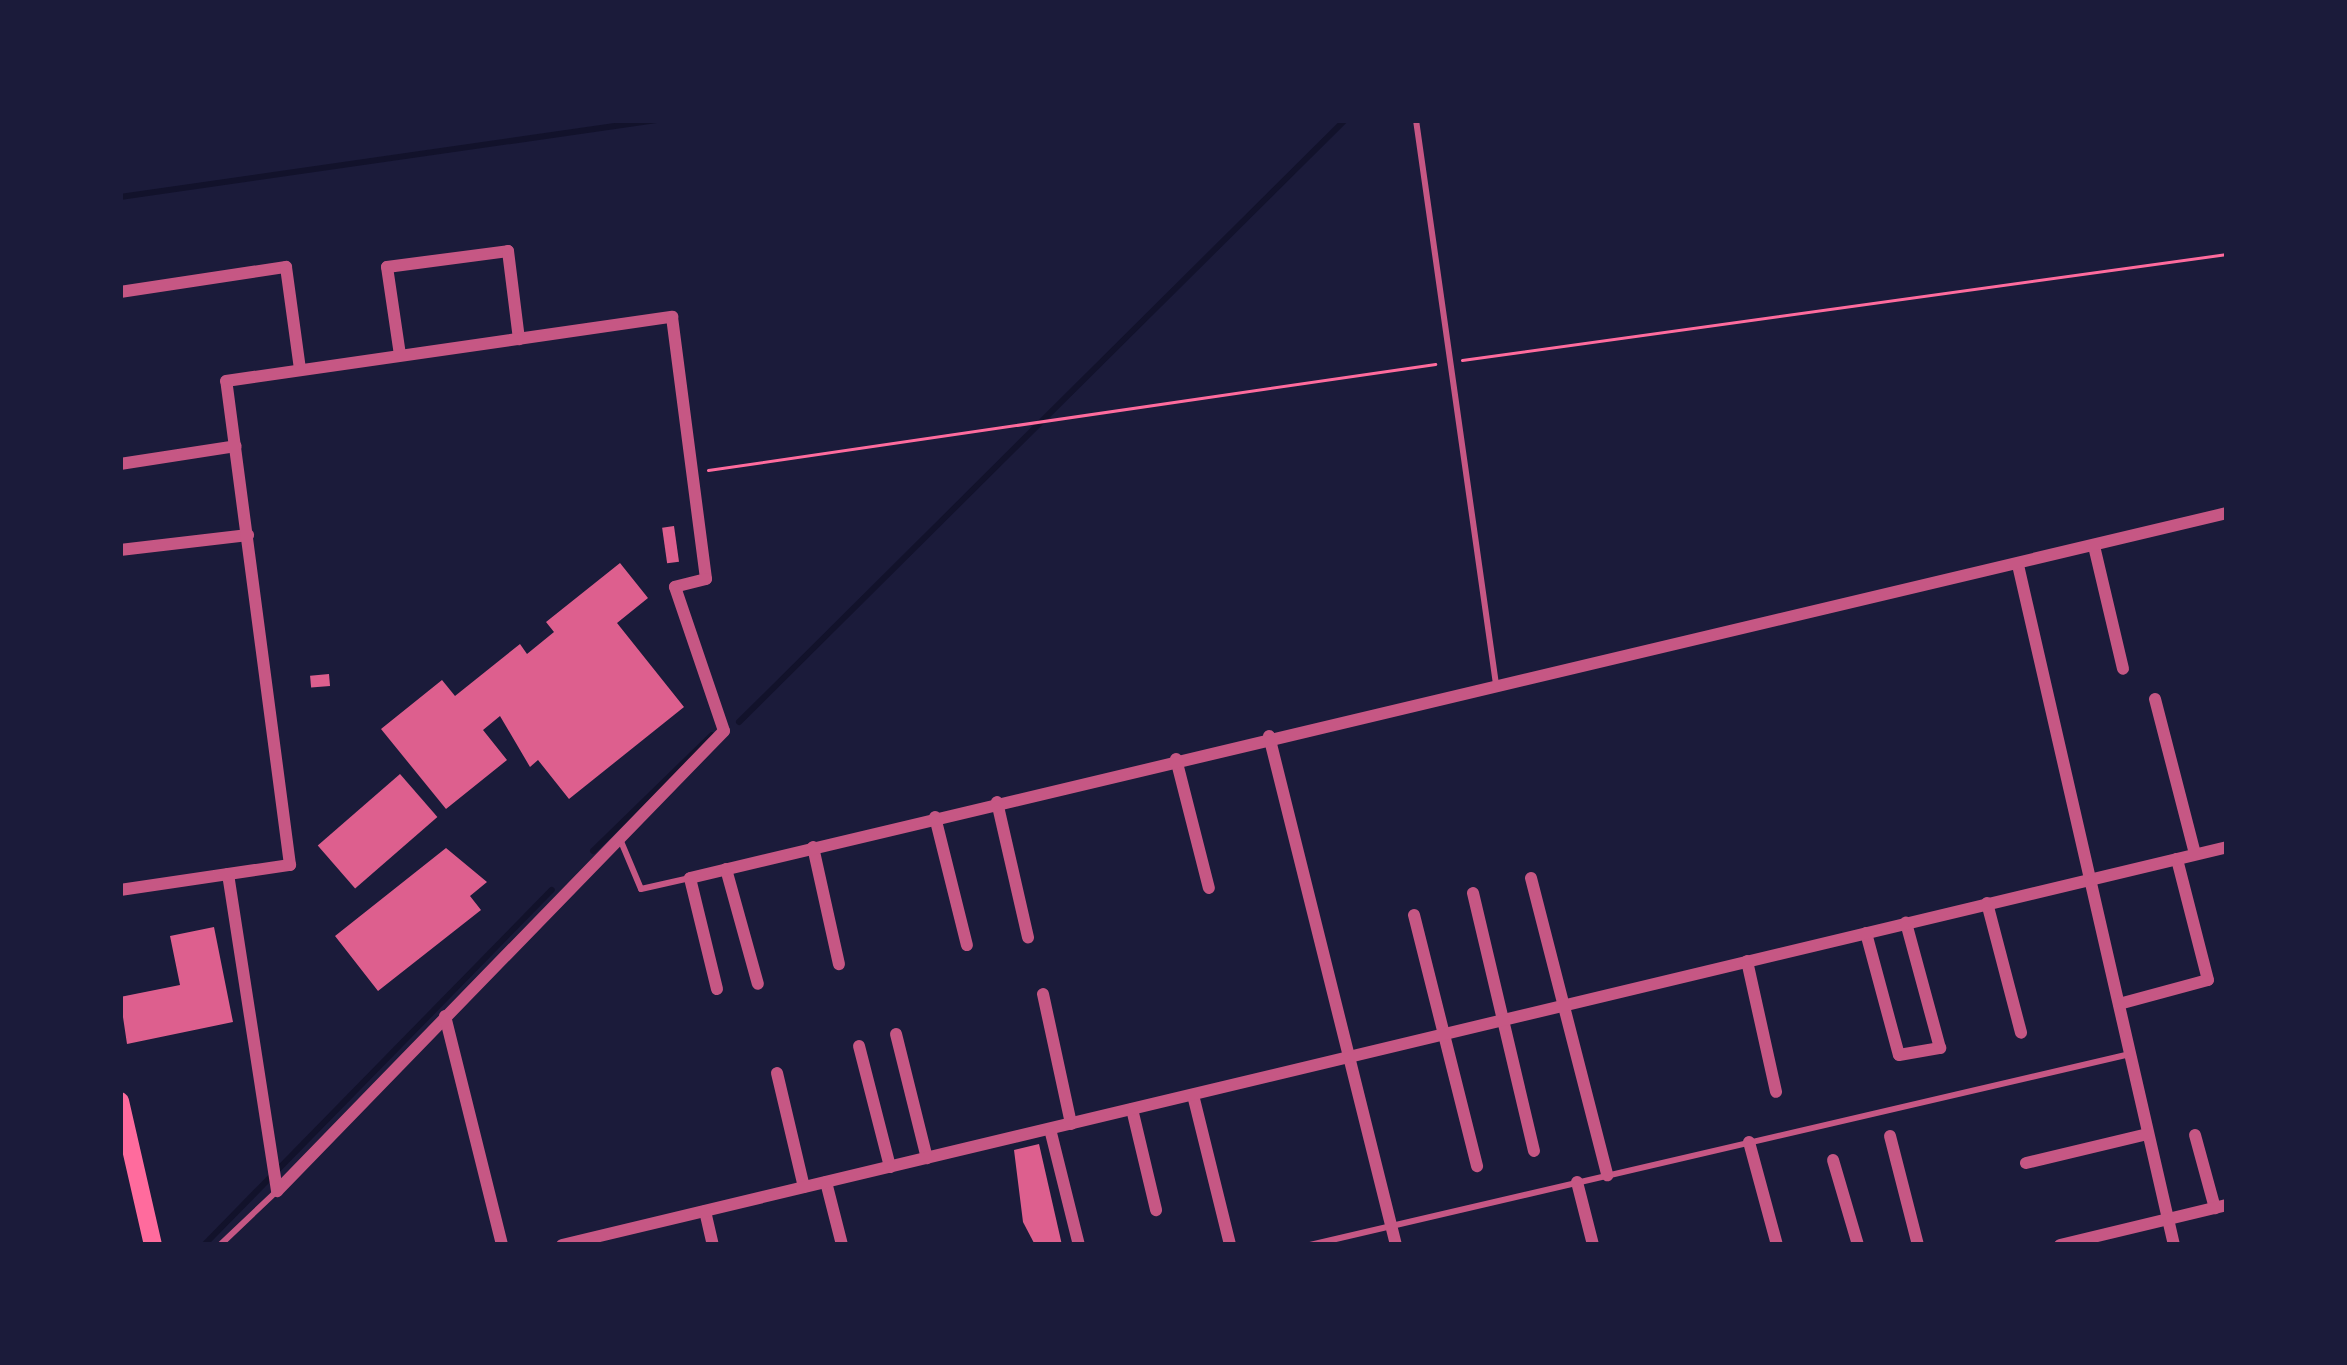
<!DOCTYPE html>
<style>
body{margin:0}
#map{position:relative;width:2347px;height:1365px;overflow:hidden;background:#1b1b3a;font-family:"Public Sans",sans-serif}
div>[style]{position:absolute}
.stream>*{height:6px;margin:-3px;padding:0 3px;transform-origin:3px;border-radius:3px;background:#12122b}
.building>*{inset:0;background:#dd5f8e;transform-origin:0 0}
.path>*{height:3px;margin:-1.5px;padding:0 1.5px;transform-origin:1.5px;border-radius:1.5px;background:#ff6b9d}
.service>*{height:6px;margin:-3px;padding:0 3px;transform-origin:3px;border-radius:3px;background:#c65784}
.minor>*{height:12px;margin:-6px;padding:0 6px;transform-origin:6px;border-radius:6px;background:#c65784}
.secondary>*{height:18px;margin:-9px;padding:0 9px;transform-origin:9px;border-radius:9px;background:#ff6b9d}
span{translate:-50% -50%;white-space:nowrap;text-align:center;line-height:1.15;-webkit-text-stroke:9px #1b1b3a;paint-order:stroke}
.frame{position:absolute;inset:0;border:123px solid #1b1b3a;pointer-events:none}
</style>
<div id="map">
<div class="stream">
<i style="left:120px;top:197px;width:542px;rotate:-8.16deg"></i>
<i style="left:739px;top:722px;width:854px;rotate:-44.81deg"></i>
<i style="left:593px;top:851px;width:166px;rotate:-44.3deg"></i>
<i style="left:204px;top:1245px;width:497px;rotate:-45.6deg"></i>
</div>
<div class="building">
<i style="left:674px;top:526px;width:36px;height:12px;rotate:82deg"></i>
<i style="clip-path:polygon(620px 563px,648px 598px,617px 623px,684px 707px,569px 799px,538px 760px,530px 767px,500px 716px,483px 730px,507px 760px,446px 809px,381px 729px,442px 680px,455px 696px,520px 644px,527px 654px,554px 632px,546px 622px)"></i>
<i style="left:329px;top:674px;width:12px;height:19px;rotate:85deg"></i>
<i style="left:400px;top:774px;width:57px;height:109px;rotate:49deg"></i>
<i style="clip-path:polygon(446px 848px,487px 882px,470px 896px,481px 910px,378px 991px,335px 936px)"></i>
<i style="clip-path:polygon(214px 927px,233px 1022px,127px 1044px,120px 997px,180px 985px,170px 936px)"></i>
<i style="clip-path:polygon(1039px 1144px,1062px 1245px,1035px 1245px,1023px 1222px,1014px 1150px)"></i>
</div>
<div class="path">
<i style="left:1462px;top:360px;width:772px;rotate:-7.89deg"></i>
<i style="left:708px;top:470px;width:735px;rotate:-8.3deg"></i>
</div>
<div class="service">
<i style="left:1416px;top:120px;width:570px;rotate:81.93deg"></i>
<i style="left:620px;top:839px;width:54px;rotate:67.2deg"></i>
<i style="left:641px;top:889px;width:50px;rotate:-12.7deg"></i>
<i style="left:220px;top:1245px;width:79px;rotate:-43.5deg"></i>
<i style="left:1310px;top:1245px;width:842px;rotate:-13.11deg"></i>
</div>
<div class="minor">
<i style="left:120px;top:292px;width:168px;rotate:-8.6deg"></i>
<i style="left:286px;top:267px;width:103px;rotate:82.2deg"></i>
<i style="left:400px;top:355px;width:89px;rotate:-98.4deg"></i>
<i style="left:387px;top:267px;width:122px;rotate:-7.5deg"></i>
<i style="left:508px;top:251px;width:89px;rotate:82.9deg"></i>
<i style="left:120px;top:464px;width:117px;rotate:-8.8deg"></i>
<i style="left:2094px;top:546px;width:126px;rotate:76.7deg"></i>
<i style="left:120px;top:550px;width:129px;rotate:-6.7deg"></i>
<i style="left:2018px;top:565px;width:698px;rotate:77.08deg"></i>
<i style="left:2155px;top:699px;width:160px;rotate:75.5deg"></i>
<i style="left:1269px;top:736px;width:525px;rotate:75.99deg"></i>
<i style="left:1176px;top:759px;width:133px;rotate:75.7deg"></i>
<i style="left:997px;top:802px;width:139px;rotate:77.1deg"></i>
<i style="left:935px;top:817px;width:132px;rotate:76deg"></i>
<i style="left:813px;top:847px;width:120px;rotate:77.5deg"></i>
<i style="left:726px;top:869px;width:119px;rotate:74.5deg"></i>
<i style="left:228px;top:874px;width:321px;rotate:81.2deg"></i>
<i style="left:1531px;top:878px;width:307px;rotate:75.6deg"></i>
<i style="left:120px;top:890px;width:172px;rotate:-8.4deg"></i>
<i style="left:290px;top:865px;width:488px;rotate:-97.5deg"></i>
<i style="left:226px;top:381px;width:451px;rotate:-8.2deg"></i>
<i style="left:672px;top:317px;width:264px;rotate:82.6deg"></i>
<i style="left:706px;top:579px;width:32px;rotate:166deg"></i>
<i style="left:675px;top:587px;width:152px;rotate:71.2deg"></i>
<i style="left:724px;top:731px;width:641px;rotate:134.18deg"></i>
<i style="left:1473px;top:893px;width:265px;rotate:76.7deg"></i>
<i style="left:1987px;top:903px;width:134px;rotate:75.3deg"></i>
<i style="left:1414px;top:915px;width:259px;rotate:75.9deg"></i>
<i style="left:1866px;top:933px;width:126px;rotate:74.9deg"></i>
<i style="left:1899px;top:1055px;width:42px;rotate:-9.7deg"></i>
<i style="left:1940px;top:1048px;width:130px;rotate:-105.2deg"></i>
<i style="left:1747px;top:961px;width:134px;rotate:77.5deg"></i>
<i style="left:717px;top:989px;width:114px;rotate:-103.7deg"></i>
<i style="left:690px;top:878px;width:1580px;rotate:-13.36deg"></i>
<i style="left:1043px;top:994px;width:133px;rotate:77.8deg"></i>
<i style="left:2119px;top:1004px;width:92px;rotate:-15.1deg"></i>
<i style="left:2208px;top:980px;width:125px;rotate:-104.4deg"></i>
<i style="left:445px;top:1016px;width:236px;rotate:76deg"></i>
<i style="left:896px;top:1034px;width:128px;rotate:76deg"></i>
<i style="left:859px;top:1046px;width:125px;rotate:75.6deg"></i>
<i style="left:777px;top:1073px;width:117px;rotate:76.7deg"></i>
<i style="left:1193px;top:1095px;width:154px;rotate:76.1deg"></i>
<i style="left:1132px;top:1109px;width:104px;rotate:76.6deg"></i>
<i style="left:1050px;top:1129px;width:120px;rotate:76deg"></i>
<i style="left:2195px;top:1135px;width:76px;rotate:74.7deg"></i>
<i style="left:1890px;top:1136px;width:113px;rotate:75.6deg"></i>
<i style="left:1749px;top:1142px;width:107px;rotate:74.8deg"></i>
<i style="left:1833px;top:1160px;width:89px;rotate:73.6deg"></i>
<i style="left:2026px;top:1163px;width:125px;rotate:-13.4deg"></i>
<i style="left:826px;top:1182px;width:65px;rotate:75.7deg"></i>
<i style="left:1577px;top:1182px;width:65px;rotate:75.7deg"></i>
<i style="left:705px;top:1211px;width:35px;rotate:77deg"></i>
<i style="left:562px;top:1245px;width:1712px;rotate:-13.44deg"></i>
<i style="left:2060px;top:1245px;width:172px;rotate:-13.5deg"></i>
</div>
<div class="secondary">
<i style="left:120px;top:1101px;width:148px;rotate:77.1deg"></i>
</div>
<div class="frame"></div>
</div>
